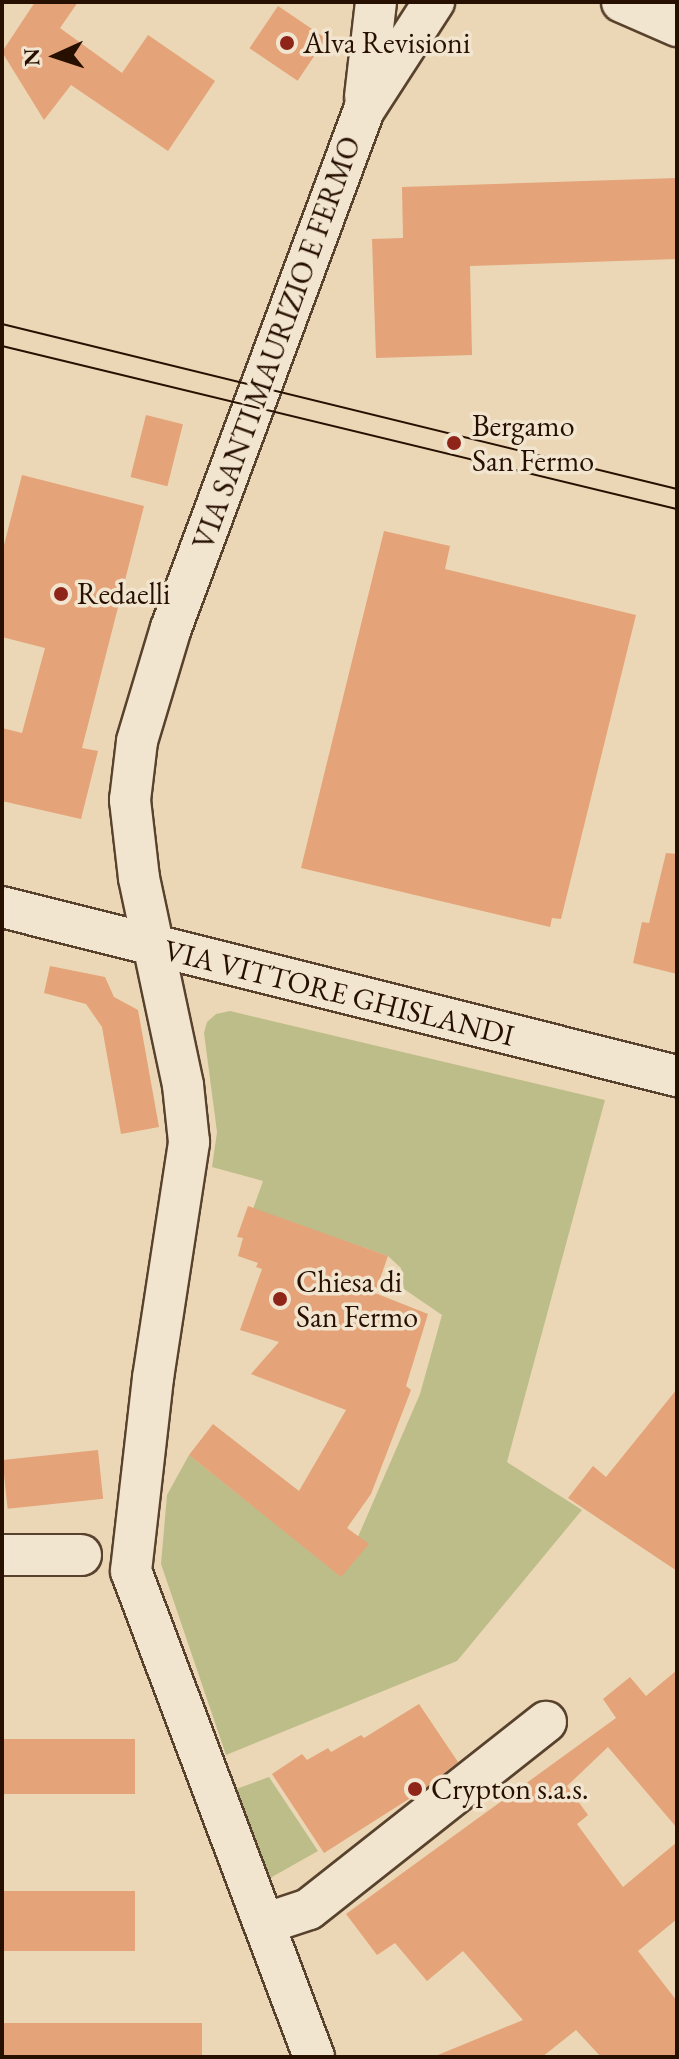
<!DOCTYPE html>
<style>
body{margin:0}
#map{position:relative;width:679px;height:2059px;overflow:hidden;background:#ebd7b5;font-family:"EB Garamond",serif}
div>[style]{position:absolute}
.green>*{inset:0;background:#bdbd8a}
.building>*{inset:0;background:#e4a379;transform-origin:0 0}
.roads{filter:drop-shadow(2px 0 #58422d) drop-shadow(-2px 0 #58422d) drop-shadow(0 2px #58422d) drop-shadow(0 -2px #58422d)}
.minor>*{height:40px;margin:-20px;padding:0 20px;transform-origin:20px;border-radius:20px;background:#f2e5cf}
.tram>*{height:2px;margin:-1px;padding:0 1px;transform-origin:1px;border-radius:1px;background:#271000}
.dots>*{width:22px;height:22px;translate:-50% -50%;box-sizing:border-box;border:4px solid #f2e5cf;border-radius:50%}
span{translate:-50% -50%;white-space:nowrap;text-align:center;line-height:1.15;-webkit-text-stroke:7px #f2e5cf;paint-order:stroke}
.poi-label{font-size:30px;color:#271000}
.left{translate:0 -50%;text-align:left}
.street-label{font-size:30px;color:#271000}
.frame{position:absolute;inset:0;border:4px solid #271000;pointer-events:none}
.north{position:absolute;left:16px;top:16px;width:80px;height:80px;-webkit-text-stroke:6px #f2e5cf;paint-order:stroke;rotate:267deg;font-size:22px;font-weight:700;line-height:32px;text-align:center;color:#271000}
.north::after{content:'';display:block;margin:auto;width:28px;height:36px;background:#271000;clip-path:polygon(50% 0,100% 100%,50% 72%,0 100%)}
</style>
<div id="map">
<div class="green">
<i style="clip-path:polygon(230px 1011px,605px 1100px,507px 1462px,582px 1510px,457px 1661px,226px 1755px,161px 1564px,167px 1495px,189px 1455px,341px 1576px,420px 1394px,442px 1315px,404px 1289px,401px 1268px,388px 1256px,253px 1209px,263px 1181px,212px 1167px,217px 1132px,204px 1033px,207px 1022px,216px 1014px)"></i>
<i style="clip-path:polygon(269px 1777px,318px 1851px,256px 1886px,220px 1795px)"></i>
</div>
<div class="building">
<i style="clip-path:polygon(35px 2px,78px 2px,60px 28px,122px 73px,148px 35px,215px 81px,168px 151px,71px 85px,44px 120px,2px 52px)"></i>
<i style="left:278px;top:6px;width:58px;height:51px;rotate:34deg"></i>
<i style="clip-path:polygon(677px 178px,677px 259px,470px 266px,472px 355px,376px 358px,372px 239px,403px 238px,402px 187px)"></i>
<i style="left:146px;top:415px;width:38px;height:64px;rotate:14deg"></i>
<i style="clip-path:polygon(22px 475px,144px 506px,82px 748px,98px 751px,81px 819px,2px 801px,2px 728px,22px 733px,45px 648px,2px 637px,2px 553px)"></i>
<i style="clip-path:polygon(384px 531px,450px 546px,445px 569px,636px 615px,561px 919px,552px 918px,550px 927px,301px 868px)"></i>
<i style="clip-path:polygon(666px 853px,677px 854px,677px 974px,633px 963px,642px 922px,649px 923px)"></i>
<i style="clip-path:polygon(50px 966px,105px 977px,114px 997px,138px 1010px,159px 1127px,121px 1134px,102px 1027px,86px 1004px,44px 993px)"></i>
<i style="clip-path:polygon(248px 1206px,388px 1256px,375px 1293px,428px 1314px,406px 1386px,411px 1390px,371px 1494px,347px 1528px,369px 1544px,341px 1577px,189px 1455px,213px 1424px,299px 1491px,346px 1410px,251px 1374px,279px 1342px,240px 1330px,262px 1269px,256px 1267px,258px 1263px,238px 1256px,243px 1238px,237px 1237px)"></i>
<i style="clip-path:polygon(677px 1389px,677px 1571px,568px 1498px,593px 1466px,606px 1477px)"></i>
<i style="left:98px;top:1450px;width:49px;height:96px;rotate:84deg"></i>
<i style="clip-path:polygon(677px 1670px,677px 1828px,608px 1747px,567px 1786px,588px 1815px,577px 1824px,623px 1887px,677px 1842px,677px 1919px,638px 1951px,677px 2001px,677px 2057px,601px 2057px,576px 2030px,542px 2057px,433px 2057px,523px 2020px,463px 1951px,427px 1981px,395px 1943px,377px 1955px,346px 1914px,616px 1718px,603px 1699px,630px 1677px,646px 1696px)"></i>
<i style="clip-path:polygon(419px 1704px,458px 1762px,423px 1790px,324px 1853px,272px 1774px,302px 1754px,307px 1760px,328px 1748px,331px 1752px,361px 1735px,364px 1738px)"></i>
<i style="left:2px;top:1739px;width:133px;height:55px"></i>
<i style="left:2px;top:1891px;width:133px;height:60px"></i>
<i style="left:2px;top:2023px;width:200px;height:34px"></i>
</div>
<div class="roads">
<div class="minor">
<i style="left:622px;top:2px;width:60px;rotate:23.6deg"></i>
<i style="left:365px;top:97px;width:96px;rotate:-83.4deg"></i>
<i style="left:2px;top:907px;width:696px;rotate:14.06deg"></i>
<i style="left:2px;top:1555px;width:79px"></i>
<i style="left:264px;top:1924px;width:47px;rotate:-18.4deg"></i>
<i style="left:309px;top:1909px;width:302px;rotate:-38.3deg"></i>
<i style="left:314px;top:2057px;width:519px;rotate:-110.63deg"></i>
<i style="left:131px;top:1571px;width:194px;rotate:-83.5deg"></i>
<i style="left:153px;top:1378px;width:239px;rotate:-81.3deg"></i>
<i style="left:189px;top:1142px;width:57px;rotate:-96deg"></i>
<i style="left:183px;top:1085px;width:212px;rotate:-102deg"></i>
<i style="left:139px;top:878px;width:79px;rotate:-96.6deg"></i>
<i style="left:130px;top:800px;width:59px;rotate:-83.2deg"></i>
<i style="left:137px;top:741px;width:118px;rotate:-73.3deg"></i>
<i style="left:171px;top:628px;width:553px;rotate:-69.57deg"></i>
<i style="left:364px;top:110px;width:129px;rotate:-57.1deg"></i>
</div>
</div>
<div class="tram">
<i style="left:2px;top:324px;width:695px;rotate:13.74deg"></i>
<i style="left:2px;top:346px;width:694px;rotate:13.58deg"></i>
</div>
<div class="dots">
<i style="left:287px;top:43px;background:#8f2418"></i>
<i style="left:454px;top:443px;background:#8f2418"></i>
<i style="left:61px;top:594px;background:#8f2418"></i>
<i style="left:280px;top:1299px;background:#8f2418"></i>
<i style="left:415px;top:1789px;background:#8f2418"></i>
</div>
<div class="poi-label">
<span class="left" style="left:303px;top:43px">Alva Revisioni</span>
<span class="left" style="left:472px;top:443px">Bergamo<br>San Fermo</span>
<span class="left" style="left:77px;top:594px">Redaelli</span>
<span class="left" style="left:296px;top:1299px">Chiesa di<br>San Fermo</span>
<span class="left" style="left:431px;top:1789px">Crypton s.a.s.</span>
</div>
<div class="street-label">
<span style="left:277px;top:343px;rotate:-70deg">VIA SANTI MAURIZIO E FERMO</span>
<span style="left:339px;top:993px;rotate:14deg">VIA VITTORE GHISLANDI</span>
</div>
<div class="frame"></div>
<div class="north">N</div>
</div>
